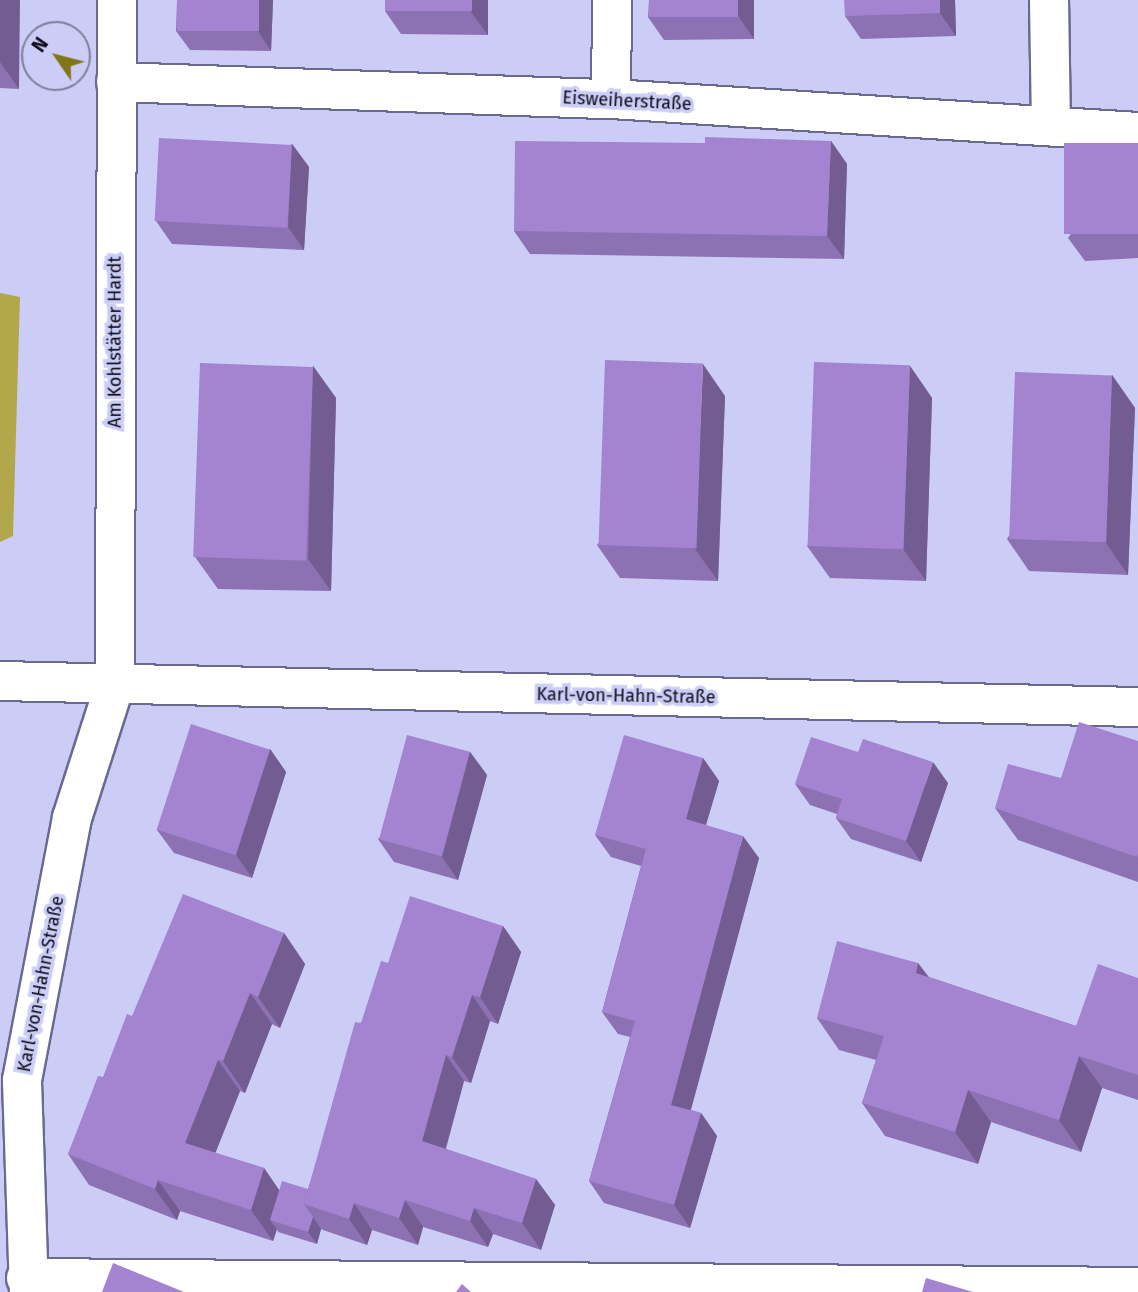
<!DOCTYPE html>
<meta charset="utf-8">
<style>
body{margin:0}
#map{position:relative;width:1138px;height:1292px;overflow:hidden;background:#cbcdf6;font-family:"Fira Sans",sans-serif}
div>[style]{position:absolute}
.water>*{inset:0;background:#b2a84b}
.roads{filter:drop-shadow(2px 0 #696a8e) drop-shadow(-2px 0 #696a8e) drop-shadow(0 2px #696a8e) drop-shadow(0 -2px #696a8e)}
.minor>*{height:38px;margin:-19px;padding:0 19px;transform-origin:19px;border-radius:19px;background:#fff}
.wall>*{inset:0;background:#8d72b3}
.shaded-wall>*{inset:0;background:#735c92}
.building>*{inset:0;background:#a484d0;transform-origin:0 0}
span{translate:-50% -50%;white-space:nowrap;text-align:center;line-height:1.15;-webkit-text-stroke:7px #cbcdf6;paint-order:stroke}
.street-label{font-size:18px;color:#0b0b18}
.north{position:absolute;left:21px;top:21px;width:70px;height:70px;box-sizing:border-box;background:#cbcdf6;border:2px solid #7e7f9d;border-radius:50%;rotate:305deg;font-size:19px;font-weight:700;line-height:28px;text-align:center;color:#0b0b18}
.north::after{content:'';display:block;margin:auto;width:24px;height:32px;background:#807619;clip-path:polygon(50% 0,100% 100%,50% 72%,0 100%)}
</style>
<div id="map">
<div class="water">
<i style="clip-path:polygon(0 293px,20px 297px,13px 536px,0 542px)"></i>
</div>
<div class="roads">
<div class="minor">
<i style="left:1049px;top:0;width:126px;rotate:89.1deg"></i>
<i style="left:116px;top:82px;width:495px;rotate:2deg"></i>
<i style="left:611px;top:99px;width:528px;rotate:3.58deg"></i>
<i style="left:611px;top:99px;width:99px;rotate:-89.4deg"></i>
<i style="left:0;top:681px;width:1138px;rotate:1.31deg"></i>
<i style="left:26px;top:1278px;width:1112px;rotate:0.46deg"></i>
<i style="left:29px;top:1292px;width:212px;rotate:-91.9deg"></i>
<i style="left:22px;top:1080px;width:267px;rotate:-79.2deg"></i>
<i style="left:72px;top:818px;width:141px;rotate:-72.2deg"></i>
<i style="left:115px;top:684px;width:684px;rotate:-89.83deg"></i>
</div>
</div>
<div class="wall">
<i style="clip-path:polygon(0 0,19px 89px,0 88px)"></i>
<i style="clip-path:polygon(177px 0,273px 0,271px 51px,190px 50px,176px 31px)"></i>
<i style="clip-path:polygon(488px 0,488px 35px,401px 34px,385px 11px)"></i>
<i style="clip-path:polygon(649px 0,754px 0,754px 39px,664px 40px,648px 17px)"></i>
<i style="clip-path:polygon(955px 0,956px 36px,861px 39px,845px 16px)"></i>
<i style="clip-path:polygon(831px 141px,847px 164px,844px 259px,530px 254px,514px 231px)"></i>
<i style="clip-path:polygon(1138px 143px,1138px 258px,1085px 261px,1068px 238px)"></i>
<i style="clip-path:polygon(292px 144px,309px 167px,304px 250px,172px 244px,156px 221px)"></i>
<i style="clip-path:polygon(313px 366px,336px 398px,331px 591px,218px 589px,195px 557px)"></i>
<i style="clip-path:polygon(910px 366px,932px 398px,926px 581px,830px 578px,807px 546px)"></i>
<i style="clip-path:polygon(1112px 375px,1135px 408px,1128px 575px,1029px 571px,1007px 539px)"></i>
<i style="clip-path:polygon(725px 396px,718px 581px,620px 578px,597px 545px)"></i>
<i style="clip-path:polygon(1138px 741px,1138px 882px,1018px 840px,995px 808px,1061px 778px)"></i>
<i style="clip-path:polygon(270px 749px,286px 772px,252px 878px,174px 853px,157px 830px)"></i>
<i style="clip-path:polygon(470px 752px,487px 775px,458px 880px,394px 862px,378px 839px)"></i>
<i style="clip-path:polygon(703px 758px,719px 781px,706px 825px,759px 858px,691px 1110px,701px 1113px,717px 1136px,690px 1228px,604px 1203px,589px 1181px,630px 1037px,618px 1034px,602px 1012px,641px 866px,611px 857px,595px 835px)"></i>
<i style="clip-path:polygon(948px 783px,921px 862px,851px 839px,836px 818px,837px 814px,810px 805px,795px 784px)"></i>
<i style="clip-path:polygon(503px 926px,521px 952px,498px 1024px,490px 1021px,471px 1083px,464px 1081px,446px 1149px,536px 1179px,555px 1205px,541px 1250px,493px 1234px,488px 1247px,423px 1227px,418px 1245px,372px 1230px,367px 1245px,323px 1230px,321px 1229px,317px 1244px,278px 1232px,277px 1229px,273px 1241px,180px 1211px,177px 1220px,89px 1185px,68px 1154px,132px 1016px,284px 933px,305px 964px,280px 1028px,272px 1024px,245px 1093px,240px 1091px,215px 1153px,264px 1168px,279px 1190px,308px 1189px,361px 1023px,388px 963px)"></i>
<i style="clip-path:polygon(918px 963px,929px 977px,1076px 1026px,1138px 978px,1138px 1100px,1102px 1088px,1081px 1152px,991px 1122px,978px 1164px,885px 1136px,862px 1103px,876px 1060px,839px 1050px,817px 1018px)"></i>
</div>
<div class="shaded-wall">
<i style="clip-path:polygon(0 0,20px 0,19px 89px,0 62px)"></i>
<i style="clip-path:polygon(259px 0,273px 0,271px 51px,258px 31px)"></i>
<i style="clip-path:polygon(472px 0,488px 0,488px 35px,471px 12px)"></i>
<i style="clip-path:polygon(738px 0,754px 0,754px 39px,738px 16px)"></i>
<i style="clip-path:polygon(940px 0,955px 0,956px 36px,940px 13px)"></i>
<i style="clip-path:polygon(831px 141px,847px 164px,844px 259px,827px 236px)"></i>
<i style="clip-path:polygon(292px 144px,309px 167px,304px 250px,288px 227px)"></i>
<i style="clip-path:polygon(703px 364px,725px 396px,718px 581px,695px 549px)"></i>
<i style="clip-path:polygon(313px 366px,336px 398px,331px 591px,308px 559px)"></i>
<i style="clip-path:polygon(910px 366px,932px 398px,926px 581px,903px 549px)"></i>
<i style="clip-path:polygon(1112px 375px,1135px 408px,1128px 575px,1106px 543px)"></i>
<i style="clip-path:polygon(270px 749px,286px 772px,252px 878px,236px 855px)"></i>
<i style="clip-path:polygon(470px 752px,487px 775px,458px 880px,442px 857px)"></i>
<i style="clip-path:polygon(703px 758px,719px 781px,701px 841px,686px 819px)"></i>
<i style="clip-path:polygon(933px 762px,948px 783px,921px 862px,906px 841px)"></i>
<i style="clip-path:polygon(743px 836px,759px 858px,686px 1127px,671px 1105px)"></i>
<i style="clip-path:polygon(503px 926px,521px 952px,498px 1024px,480px 997px)"></i>
<i style="clip-path:polygon(284px 933px,305px 964px,280px 1028px,258px 997px)"></i>
<i style="clip-path:polygon(918px 963px,941px 995px,916px 973px)"></i>
<i style="clip-path:polygon(250px 993px,272px 1024px,245px 1093px,223px 1061px)"></i>
<i style="clip-path:polygon(472px 995px,490px 1021px,471px 1083px,452px 1057px)"></i>
<i style="clip-path:polygon(446px 1055px,464px 1081px,440px 1168px,422px 1141px)"></i>
<i style="clip-path:polygon(1079px 1056px,1102px 1088px,1081px 1152px,1059px 1120px)"></i>
<i style="clip-path:polygon(218px 1060px,240px 1091px,207px 1174px,185px 1143px)"></i>
<i style="clip-path:polygon(968px 1090px,991px 1122px,978px 1164px,955px 1132px)"></i>
<i style="clip-path:polygon(701px 1113px,717px 1136px,690px 1228px,674px 1205px)"></i>
<i style="clip-path:polygon(264px 1168px,286px 1200px,270px 1220px,277px 1229px,273px 1241px,251px 1210px)"></i>
<i style="clip-path:polygon(536px 1179px,555px 1205px,541px 1250px,522px 1223px)"></i>
<i style="clip-path:polygon(158px 1180px,180px 1211px,177px 1220px,155px 1189px)"></i>
<i style="clip-path:polygon(405px 1200px,423px 1227px,418px 1245px,399px 1218px)"></i>
<i style="clip-path:polygon(354px 1203px,372px 1230px,367px 1245px,349px 1219px)"></i>
<i style="clip-path:polygon(474px 1208px,493px 1234px,488px 1247px,470px 1221px)"></i>
<i style="clip-path:polygon(313px 1217px,321px 1229px,317px 1244px,308px 1232px)"></i>
</div>
<div class="building">
<i style="left:177px;top:0;width:82px;height:31px"></i>
<i style="left:385px;top:0;width:87px;height:11px"></i>
<i style="left:649px;top:0;width:89px;height:17px"></i>
<i style="clip-path:polygon(844px 0,940px 0,940px 13px,845px 16px)"></i>
<i style="clip-path:polygon(705px 137px,831px 141px,827px 236px,514px 231px,515px 141px,705px 143px)"></i>
<i style="left:159px;top:138px;width:133px;height:83px;rotate:3deg"></i>
<i style="left:1138px;top:143px;width:91px;height:74px;rotate:90deg"></i>
<i style="left:605px;top:360px;width:98px;height:185px;rotate:2deg"></i>
<i style="left:814px;top:362px;width:96px;height:184px;rotate:2deg"></i>
<i style="left:200px;top:363px;width:113px;height:194px;rotate:2deg"></i>
<i style="left:1015px;top:372px;width:97px;height:167px;rotate:2deg"></i>
<i style="clip-path:polygon(1079px 722px,1138px 741px,1138px 853px,1137px 857px,995px 808px,1008px 764px,1061px 778px)"></i>
<i style="left:191px;top:724px;width:83px;height:111px;rotate:18deg"></i>
<i style="left:407px;top:735px;width:65px;height:108px;rotate:15deg"></i>
<i style="clip-path:polygon(624px 735px,703px 758px,686px 819px,743px 836px,671px 1105px,701px 1113px,674px 1205px,589px 1181px,635px 1021px,602px 1012px,646px 849px,595px 835px)"></i>
<i style="clip-path:polygon(811px 737px,858px 752px,863px 739px,933px 762px,906px 841px,836px 818px,842px 799px,795px 784px)"></i>
<i style="clip-path:polygon(183px 894px,284px 933px,258px 997px,250px 993px,223px 1061px,218px 1060px,185px 1143px,264px 1168px,251px 1210px,158px 1180px,155px 1189px,68px 1154px,98px 1076px,103px 1077px,127px 1014px,132px 1016px)"></i>
<i style="clip-path:polygon(410px 896px,503px 926px,480px 997px,472px 995px,452px 1057px,446px 1055px,422px 1141px,536px 1179px,522px 1223px,474px 1208px,470px 1221px,405px 1200px,399px 1218px,354px 1203px,349px 1219px,304px 1204px,355px 1022px,361px 1023px,381px 961px,388px 963px)"></i>
<i style="clip-path:polygon(837px 941px,918px 963px,916px 973px,1076px 1026px,1098px 964px,1138px 978px,1138px 1075px,1079px 1056px,1059px 1120px,968px 1090px,955px 1132px,862px 1103px,884px 1036px,817px 1018px)"></i>
<i style="clip-path:polygon(282px 1181px,308px 1189px,304px 1204px,313px 1217px,308px 1232px,270px 1220px)"></i>
<i style="clip-path:polygon(113px 1263px,184px 1292px,102px 1292px)"></i>
<i style="clip-path:polygon(926px 1278px,973px 1292px,922px 1292px)"></i>
<i style="clip-path:polygon(462px 1284px,471px 1292px,456px 1292px)"></i>
</div>
<div class="street-label">
<span style="left:627px;top:101px;rotate:3deg">Eisweiherstraße</span>
<span style="left:115px;top:342px;rotate:-90deg">Am Kohlstätter Hardt</span>
<span style="left:626px;top:696px;rotate:1deg">Karl-von-Hahn-Straße</span>
<span style="left:41px;top:984px;rotate:-79deg">Karl-von-Hahn-Straße</span>
</div>
<div class="north">N</div>
</div>
